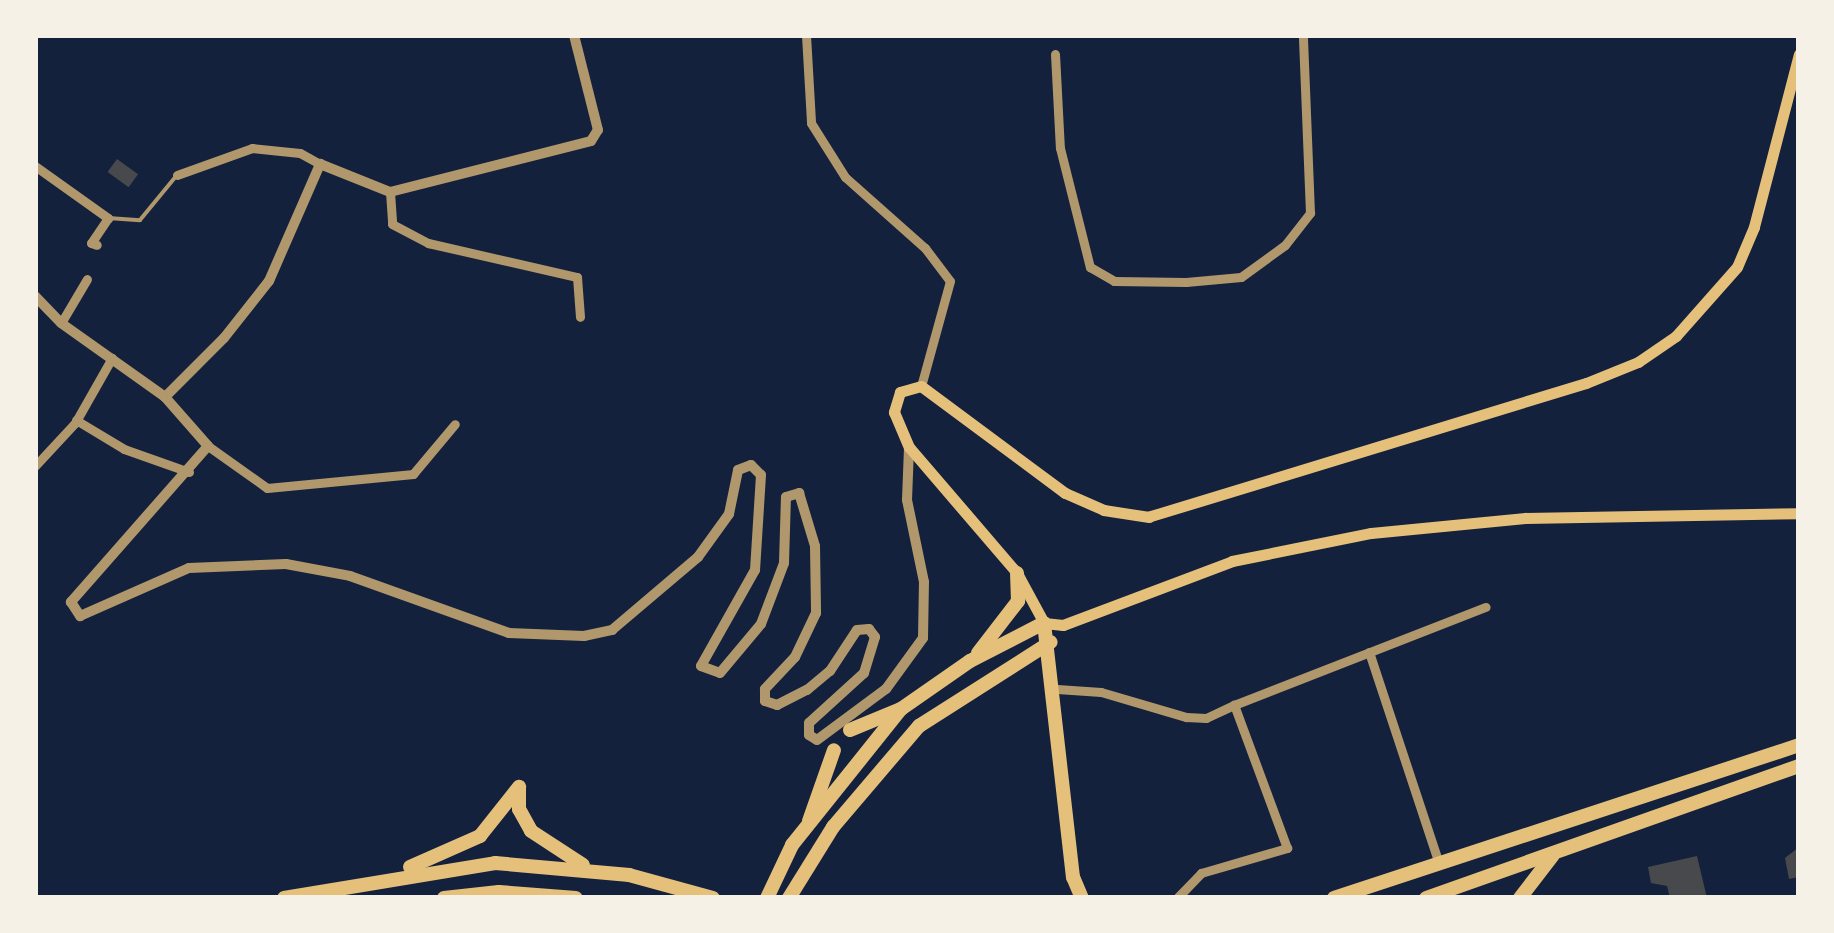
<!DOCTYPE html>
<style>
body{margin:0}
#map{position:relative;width:1834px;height:933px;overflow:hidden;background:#14213d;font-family:"Titillium Web",sans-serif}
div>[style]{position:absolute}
.building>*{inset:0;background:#48494c;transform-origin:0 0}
.service>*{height:4px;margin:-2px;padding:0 2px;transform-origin:2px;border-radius:2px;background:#b1986c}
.minor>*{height:9px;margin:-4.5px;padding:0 4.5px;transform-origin:4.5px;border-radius:4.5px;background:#b1986c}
.tertiary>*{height:10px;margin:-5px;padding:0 5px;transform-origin:5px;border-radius:5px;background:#b1986c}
.secondary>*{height:11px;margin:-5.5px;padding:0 5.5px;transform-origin:5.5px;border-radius:5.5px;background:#e5c07b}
.primary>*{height:14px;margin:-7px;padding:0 7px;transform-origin:7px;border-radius:7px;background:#e5c07b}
.trunk>*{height:14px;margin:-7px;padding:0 7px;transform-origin:7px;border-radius:7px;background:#e5c07b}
span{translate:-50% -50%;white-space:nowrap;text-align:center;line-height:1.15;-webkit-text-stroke:10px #f6f1e7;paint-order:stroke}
.frame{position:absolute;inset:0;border:38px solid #f6f1e7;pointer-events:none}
</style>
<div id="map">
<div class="building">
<i style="left:117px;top:159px;width:26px;height:16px;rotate:36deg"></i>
<i style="clip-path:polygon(1799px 847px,1799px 877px,1789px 879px,1785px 858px)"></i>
<i style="clip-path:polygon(1697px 856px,1707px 898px,1670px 898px,1667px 886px,1651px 883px,1648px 867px)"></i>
</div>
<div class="service">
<i style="left:108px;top:218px;width:32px;rotate:4deg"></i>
<i style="left:140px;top:220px;width:58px;rotate:-50.6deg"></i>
</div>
<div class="minor">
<i style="left:806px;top:35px;width:88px;rotate:86.7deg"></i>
<i style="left:811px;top:123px;width:64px;rotate:57.8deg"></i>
<i style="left:845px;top:177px;width:107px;rotate:41.6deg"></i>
<i style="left:925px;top:248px;width:41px;rotate:52.9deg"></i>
<i style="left:950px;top:281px;width:109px;rotate:105.4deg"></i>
<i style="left:1055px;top:54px;width:94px;rotate:87deg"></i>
<i style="left:1060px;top:148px;width:123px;rotate:75.9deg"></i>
<i style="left:1090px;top:267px;width:28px;rotate:30deg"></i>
<i style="left:1114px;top:281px;width:72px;rotate:0.8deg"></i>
<i style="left:1186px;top:282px;width:55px;rotate:-5.2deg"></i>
<i style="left:1241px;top:277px;width:54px;rotate:-36deg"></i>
<i style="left:1285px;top:245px;width:41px;rotate:-52deg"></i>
<i style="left:1310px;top:213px;width:178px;rotate:-92.3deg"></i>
<i style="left:35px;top:166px;width:90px;rotate:35.5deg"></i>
<i style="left:108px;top:218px;width:30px;rotate:124deg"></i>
<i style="left:91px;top:243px;width:6px;rotate:18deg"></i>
<i style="left:177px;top:175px;width:80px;rotate:-19.8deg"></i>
<i style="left:252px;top:148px;width:48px;rotate:5.9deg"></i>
<i style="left:300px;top:153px;width:23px;rotate:29deg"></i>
<i style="left:390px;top:192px;width:32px;rotate:86deg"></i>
<i style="left:392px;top:224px;width:41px;rotate:27.8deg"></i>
<i style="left:428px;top:243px;width:153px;rotate:12.9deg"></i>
<i style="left:577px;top:277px;width:40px;rotate:85.7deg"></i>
<i style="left:61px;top:323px;width:51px;rotate:-59.4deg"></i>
<i style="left:76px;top:420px;width:56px;rotate:31.1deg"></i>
<i style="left:124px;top:449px;width:69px;rotate:19.5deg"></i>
<i style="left:208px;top:446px;width:72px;rotate:35.4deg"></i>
<i style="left:267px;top:488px;width:147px;rotate:-5.5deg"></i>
<i style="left:413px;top:474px;width:65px;rotate:-50deg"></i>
<i style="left:35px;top:466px;width:59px;rotate:-47.1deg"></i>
<i style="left:75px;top:423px;width:75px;rotate:-60.4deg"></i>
<i style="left:1369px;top:652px;width:223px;rotate:71.7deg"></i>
<i style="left:1057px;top:689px;width:44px;rotate:3.9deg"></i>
<i style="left:1101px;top:692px;width:89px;rotate:16.4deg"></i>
<i style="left:1186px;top:717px;width:20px;rotate:3deg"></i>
<i style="left:1206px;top:718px;width:31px;rotate:-25deg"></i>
<i style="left:1177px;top:898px;width:35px;rotate:-46deg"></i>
<i style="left:1201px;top:873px;width:90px;rotate:-16.2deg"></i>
<i style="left:1287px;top:848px;width:153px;rotate:-110.3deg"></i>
<i style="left:1234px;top:705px;width:270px;rotate:-21.3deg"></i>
</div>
<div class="tertiary">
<i style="left:35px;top:296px;width:37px;rotate:46deg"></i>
<i style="left:61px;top:323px;width:128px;rotate:35.4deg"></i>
<i style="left:165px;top:397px;width:65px;rotate:48.7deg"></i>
<i style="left:208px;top:446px;width:208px;rotate:131.3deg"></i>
<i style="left:71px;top:602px;width:17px;rotate:57deg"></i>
<i style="left:80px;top:616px;width:119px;rotate:-23.8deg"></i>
<i style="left:189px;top:568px;width:97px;rotate:-2.4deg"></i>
<i style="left:286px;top:564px;width:65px;rotate:10.6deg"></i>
<i style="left:350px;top:576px;width:169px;rotate:19.7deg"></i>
<i style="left:509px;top:633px;width:75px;rotate:2.3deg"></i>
<i style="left:584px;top:636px;width:29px;rotate:-12deg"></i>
<i style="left:612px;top:630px;width:113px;rotate:-40.3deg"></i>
<i style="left:698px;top:557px;width:53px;rotate:-54.2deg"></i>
<i style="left:729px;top:514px;width:45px;rotate:-78.4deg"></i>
<i style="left:738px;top:470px;width:14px;rotate:-21deg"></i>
<i style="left:751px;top:465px;width:14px;rotate:45deg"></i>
<i style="left:761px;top:475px;width:95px;rotate:93.6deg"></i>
<i style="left:755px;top:570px;width:110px;rotate:119.4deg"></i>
<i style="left:701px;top:666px;width:20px;rotate:20deg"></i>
<i style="left:720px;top:673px;width:64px;rotate:-50.1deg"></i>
<i style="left:761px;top:624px;width:65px;rotate:-69.3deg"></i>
<i style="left:784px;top:563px;width:66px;rotate:-88.3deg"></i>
<i style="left:786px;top:497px;width:14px;rotate:-17deg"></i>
<i style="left:799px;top:493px;width:55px;rotate:73.2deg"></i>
<i style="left:815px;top:546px;width:67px;rotate:89.1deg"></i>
<i style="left:816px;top:613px;width:49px;rotate:115.5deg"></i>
<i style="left:795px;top:657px;width:44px;rotate:133.2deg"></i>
<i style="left:765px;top:689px;width:12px;rotate:90deg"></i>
<i style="left:765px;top:701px;width:13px;rotate:18deg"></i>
<i style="left:777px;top:705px;width:34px;rotate:-27deg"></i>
<i style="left:807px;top:690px;width:30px;rotate:-40deg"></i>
<i style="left:830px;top:671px;width:49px;rotate:-56.6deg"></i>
<i style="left:857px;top:630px;width:12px;rotate:-5deg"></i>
<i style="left:869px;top:629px;width:10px;rotate:53deg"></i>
<i style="left:875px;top:637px;width:38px;rotate:107deg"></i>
<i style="left:864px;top:673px;width:74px;rotate:137.7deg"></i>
<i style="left:809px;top:723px;width:12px;rotate:90deg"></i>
<i style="left:809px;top:735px;width:9px;rotate:32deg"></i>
<i style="left:817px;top:740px;width:86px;rotate:-36.5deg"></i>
<i style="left:886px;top:689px;width:63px;rotate:-54deg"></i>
<i style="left:923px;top:638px;width:56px;rotate:-89deg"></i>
<i style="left:924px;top:582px;width:84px;rotate:-101.7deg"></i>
<i style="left:907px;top:500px;width:53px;rotate:-87.8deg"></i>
<i style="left:165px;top:397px;width:83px;rotate:-45deg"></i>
<i style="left:224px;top:338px;width:73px;rotate:-51.7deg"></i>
<i style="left:269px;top:281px;width:128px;rotate:-66.4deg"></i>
<i style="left:320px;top:164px;width:75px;rotate:21.8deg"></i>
<i style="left:390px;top:192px;width:207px;rotate:-14.2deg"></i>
<i style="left:591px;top:141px;width:13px;rotate:-58deg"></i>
<i style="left:598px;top:130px;width:98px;rotate:-104.2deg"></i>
</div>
<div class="secondary">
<i style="left:1799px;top:54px;width:179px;rotate:104.6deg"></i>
<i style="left:1754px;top:227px;width:43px;rotate:113deg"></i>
<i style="left:1737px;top:267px;width:92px;rotate:131.5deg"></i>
<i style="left:1676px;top:336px;width:46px;rotate:145.6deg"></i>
<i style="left:1638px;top:362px;width:56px;rotate:158deg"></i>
<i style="left:1586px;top:383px;width:457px;rotate:163deg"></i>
<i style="left:1149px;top:517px;width:46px;rotate:-171.2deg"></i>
<i style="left:1104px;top:510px;width:43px;rotate:-156.4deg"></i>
<i style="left:1065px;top:493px;width:179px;rotate:-143.4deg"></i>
<i style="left:921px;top:386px;width:22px;rotate:164deg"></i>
<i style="left:900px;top:392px;width:21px;rotate:107deg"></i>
<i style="left:894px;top:412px;width:38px;rotate:67deg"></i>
<i style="left:909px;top:447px;width:166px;rotate:49.4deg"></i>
<i style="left:1017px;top:573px;width:57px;rotate:61.6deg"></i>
<i style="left:1044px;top:623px;width:19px;rotate:6deg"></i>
<i style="left:1063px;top:625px;width:181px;rotate:-20.7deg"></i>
<i style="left:1232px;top:561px;width:142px;rotate:-11.4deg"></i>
<i style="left:1371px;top:533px;width:155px;rotate:-5.6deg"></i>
<i style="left:1525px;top:518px;width:274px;rotate:-1deg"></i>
</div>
<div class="primary">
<i style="left:978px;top:653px;width:66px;rotate:-52.4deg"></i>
<i style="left:1018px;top:601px;width:28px;rotate:-92deg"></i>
<i style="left:767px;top:898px;width:59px;rotate:-64.7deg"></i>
<i style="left:792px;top:845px;width:174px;rotate:-51.3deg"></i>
<i style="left:901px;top:709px;width:84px;rotate:-34.8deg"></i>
<i style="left:970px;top:661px;width:83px;rotate:-27.2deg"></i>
<i style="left:1044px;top:623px;width:256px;rotate:83.5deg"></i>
<i style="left:1073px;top:877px;width:23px;rotate:67deg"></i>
<i style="left:789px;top:898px;width:84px;rotate:-58.2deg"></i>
<i style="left:833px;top:827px;width:133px;rotate:-49.6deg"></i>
<i style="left:919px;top:726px;width:156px;rotate:-32.5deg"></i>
<i style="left:1334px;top:898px;width:490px;rotate:-18.2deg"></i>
<i style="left:1426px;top:898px;width:396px;rotate:-19.5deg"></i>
<i style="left:1520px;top:898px;width:54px;rotate:-52.5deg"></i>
</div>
<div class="trunk">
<i style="left:850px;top:730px;width:55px;rotate:-22.4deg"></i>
<i style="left:519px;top:788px;width:21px;rotate:90deg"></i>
<i style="left:519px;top:809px;width:25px;rotate:61deg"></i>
<i style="left:531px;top:831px;width:62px;rotate:33.2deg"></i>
<i style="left:809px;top:821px;width:75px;rotate:-70.6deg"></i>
<i style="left:410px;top:867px;width:77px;rotate:-23.9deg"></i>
<i style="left:480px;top:836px;width:63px;rotate:-51.5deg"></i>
<i style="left:284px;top:898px;width:214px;rotate:-9.4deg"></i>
<i style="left:495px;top:863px;width:135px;rotate:5.1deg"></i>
<i style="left:629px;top:875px;width:87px;rotate:15.3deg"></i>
<i style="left:444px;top:898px;width:55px;rotate:-6.2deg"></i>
<i style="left:499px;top:892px;width:77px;rotate:4.5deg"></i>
</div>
<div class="frame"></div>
</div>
